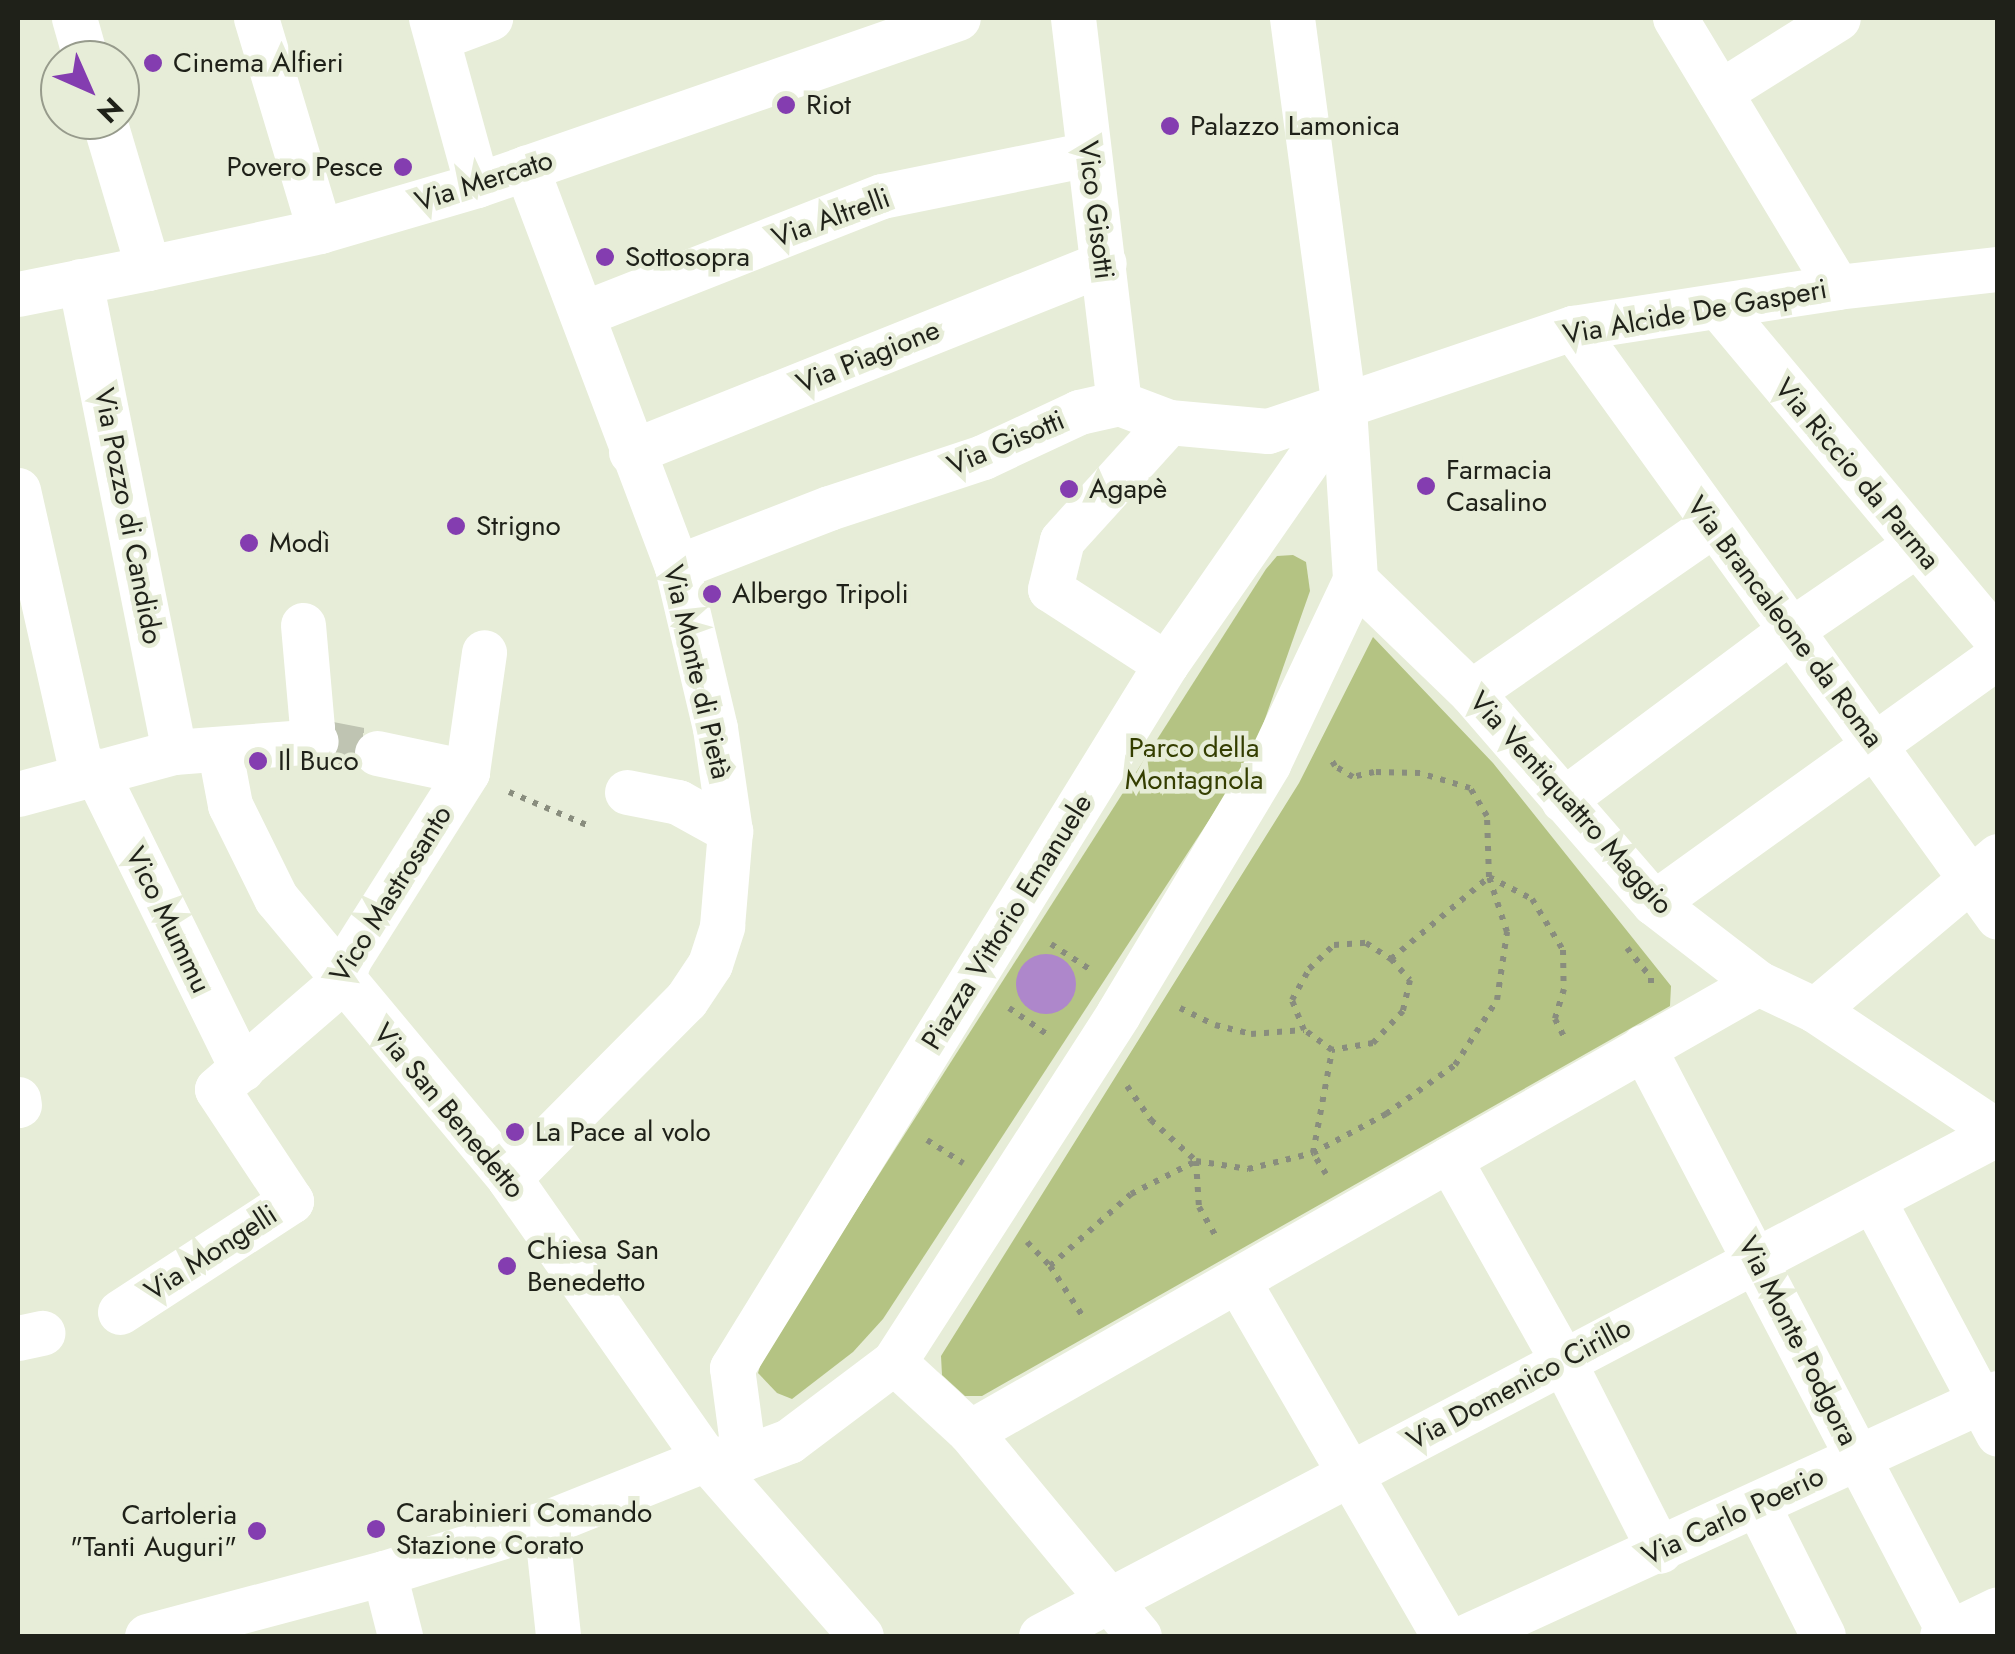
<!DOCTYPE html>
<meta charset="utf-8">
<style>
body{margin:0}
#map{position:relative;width:2015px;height:1654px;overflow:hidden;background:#e7edd8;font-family:Jost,sans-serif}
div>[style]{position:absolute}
.green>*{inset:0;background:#b4c383}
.water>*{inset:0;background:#ae87cb}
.round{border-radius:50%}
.street-tunnel>*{height:45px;margin-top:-22.5px;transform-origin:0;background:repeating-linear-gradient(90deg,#bfc4b2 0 45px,transparent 0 67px)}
.path>*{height:6px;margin-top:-3px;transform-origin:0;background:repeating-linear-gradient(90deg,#898d7e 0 5px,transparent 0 13px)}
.street>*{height:45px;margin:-22.5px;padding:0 22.5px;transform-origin:22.5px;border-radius:22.5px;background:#fff}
.dots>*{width:28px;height:28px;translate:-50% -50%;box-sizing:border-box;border:5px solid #e7edd8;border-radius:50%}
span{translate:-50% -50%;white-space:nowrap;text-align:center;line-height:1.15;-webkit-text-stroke:9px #e7edd8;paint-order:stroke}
.poi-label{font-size:28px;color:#1f2119}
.left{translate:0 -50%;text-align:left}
.right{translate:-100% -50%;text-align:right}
.street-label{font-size:28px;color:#1f2119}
.park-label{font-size:28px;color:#343e00}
.frame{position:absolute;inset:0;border:20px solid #1f2119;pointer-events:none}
.north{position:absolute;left:40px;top:40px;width:100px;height:100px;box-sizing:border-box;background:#e7edd8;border:2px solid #979b8c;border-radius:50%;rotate:135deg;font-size:28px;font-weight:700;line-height:40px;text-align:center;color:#1f2119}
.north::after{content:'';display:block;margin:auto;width:35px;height:45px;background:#843db0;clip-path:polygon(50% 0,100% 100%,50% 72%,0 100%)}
</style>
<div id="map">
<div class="green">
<i style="clip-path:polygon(1293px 555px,1306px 562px,1310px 591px,1253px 753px,883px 1319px,853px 1352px,792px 1399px,777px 1393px,758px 1373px,763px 1356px,1266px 569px,1277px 556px)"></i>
<i style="clip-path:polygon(1373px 637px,1493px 763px,1671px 986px,1670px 1006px,982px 1396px,965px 1396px,942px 1375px,941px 1356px,1299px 783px)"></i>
</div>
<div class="water">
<i class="round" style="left:1016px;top:954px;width:60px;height:60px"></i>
</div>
<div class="street-tunnel">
<i style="left:316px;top:741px;width:62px;rotate:11.1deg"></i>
</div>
<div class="path">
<i style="left:509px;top:792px;width:87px;rotate:23deg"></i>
<i style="left:1366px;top:943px;width:30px;rotate:33deg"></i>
<i style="left:1391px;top:959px;width:28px;rotate:48deg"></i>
<i style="left:1410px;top:980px;width:32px;rotate:103deg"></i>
<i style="left:1403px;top:1011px;width:44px;rotate:133.2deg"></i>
<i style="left:1373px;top:1043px;width:42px;rotate:170.3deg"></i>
<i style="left:1332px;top:1050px;width:34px;rotate:-144deg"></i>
<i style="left:1304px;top:1030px;width:32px;rotate:-112deg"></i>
<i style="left:1292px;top:1000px;width:35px;rotate:-61deg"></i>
<i style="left:1309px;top:969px;width:35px;rotate:-44deg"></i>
<i style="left:1334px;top:945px;width:32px;rotate:-4deg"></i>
<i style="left:1051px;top:944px;width:48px;rotate:33deg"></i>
<i style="left:1627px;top:948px;width:38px;rotate:51deg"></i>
<i style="left:1651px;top:978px;width:9px;rotate:90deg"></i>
<i style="left:1391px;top:959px;width:128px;rotate:-39.9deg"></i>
<i style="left:1489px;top:877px;width:48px;rotate:27.1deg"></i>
<i style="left:1532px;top:899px;width:60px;rotate:58.7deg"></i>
<i style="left:1563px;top:950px;width:39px;rotate:89deg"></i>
<i style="left:1564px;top:989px;width:31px;rotate:107deg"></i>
<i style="left:1555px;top:1019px;width:20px;rotate:63deg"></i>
<i style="left:1009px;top:1008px;width:47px;rotate:34.7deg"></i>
<i style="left:1180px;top:1008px;width:39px;rotate:26deg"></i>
<i style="left:1215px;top:1025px;width:37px;rotate:14deg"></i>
<i style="left:1251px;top:1034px;width:53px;rotate:-4.3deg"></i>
<i style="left:1127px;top:1086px;width:42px;rotate:54.8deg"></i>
<i style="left:1151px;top:1120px;width:61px;rotate:42.3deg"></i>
<i style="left:1196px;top:1161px;width:46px;rotate:86.3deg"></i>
<i style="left:1199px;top:1207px;width:34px;rotate:60deg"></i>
<i style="left:927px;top:1140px;width:43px;rotate:32.6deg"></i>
<i style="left:1326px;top:1174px;width:25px;rotate:-122deg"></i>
<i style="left:1313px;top:1153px;width:105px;rotate:-79.5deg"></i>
<i style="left:1027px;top:1242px;width:33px;rotate:46deg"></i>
<i style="left:1050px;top:1266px;width:59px;rotate:56.9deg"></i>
<i style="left:1050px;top:1266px;width:108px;rotate:-41.6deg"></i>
<i style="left:1131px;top:1194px;width:73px;rotate:-26.9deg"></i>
<i style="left:1196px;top:1161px;width:53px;rotate:8.7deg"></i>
<i style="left:1248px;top:1169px;width:67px;rotate:-13.8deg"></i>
<i style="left:1313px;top:1153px;width:83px;rotate:-28.1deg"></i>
<i style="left:1386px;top:1114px;width:85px;rotate:-35.4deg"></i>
<i style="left:1455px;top:1065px;width:77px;rotate:-57.1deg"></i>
<i style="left:1497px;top:1000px;width:69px;rotate:-81.6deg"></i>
<i style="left:1507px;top:932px;width:58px;rotate:-108.1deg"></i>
<i style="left:1489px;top:877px;width:61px;rotate:-91.9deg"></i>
<i style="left:1487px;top:816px;width:33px;rotate:-121deg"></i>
<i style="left:1470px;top:788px;width:52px;rotate:-163.3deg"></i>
<i style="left:1420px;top:773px;width:46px;rotate:-178.8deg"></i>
<i style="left:1374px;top:772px;width:22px;rotate:167deg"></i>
<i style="left:1353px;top:777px;width:21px;rotate:-149deg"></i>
<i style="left:1335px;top:766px;width:12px;rotate:-121deg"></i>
</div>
<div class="street">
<i style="left:74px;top:18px;width:44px;rotate:74.1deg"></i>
<i style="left:256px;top:18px;width:222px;rotate:73.3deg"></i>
<i style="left:431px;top:18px;width:173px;rotate:74.6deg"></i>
<i style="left:1073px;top:18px;width:388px;rotate:83.2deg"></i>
<i style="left:1292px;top:18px;width:393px;rotate:82.4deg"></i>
<i style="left:1344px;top:408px;width:172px;rotate:86.3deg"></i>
<i style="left:1355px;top:580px;width:161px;rotate:44deg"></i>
<i style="left:1471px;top:692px;width:279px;rotate:49.1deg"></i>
<i style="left:1654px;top:903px;width:131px;rotate:37.6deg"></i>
<i style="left:1758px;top:983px;width:63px;rotate:25.3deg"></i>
<i style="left:1815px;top:1010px;width:220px;rotate:33.7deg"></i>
<i style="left:1675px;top:18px;width:314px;rotate:58.9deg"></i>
<i style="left:437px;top:38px;width:57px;rotate:-20.7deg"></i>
<i style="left:1720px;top:92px;width:139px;rotate:-32.1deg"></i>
<i style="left:104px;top:120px;width:154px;rotate:73.4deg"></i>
<i style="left:148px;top:268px;width:176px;rotate:-12.1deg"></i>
<i style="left:320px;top:231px;width:164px;rotate:-16.3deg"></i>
<i style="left:477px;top:185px;width:509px;rotate:-19.15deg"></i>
<i style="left:80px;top:281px;width:480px;rotate:78.7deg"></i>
<i style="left:18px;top:294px;width:133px;rotate:-11.3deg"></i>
<i style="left:1718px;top:306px;width:437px;rotate:50.1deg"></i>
<i style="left:582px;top:314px;width:322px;rotate:-21.5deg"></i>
<i style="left:882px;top:196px;width:211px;rotate:-11.5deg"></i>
<i style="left:1573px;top:328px;width:726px;rotate:54.19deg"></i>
<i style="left:631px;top:452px;width:509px;rotate:-21.78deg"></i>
<i style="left:18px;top:490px;width:292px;rotate:77.3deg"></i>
<i style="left:677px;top:567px;width:163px;rotate:-21.2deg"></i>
<i style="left:829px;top:508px;width:162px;rotate:-18.3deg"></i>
<i style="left:983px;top:457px;width:106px;rotate:-25.1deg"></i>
<i style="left:1079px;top:412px;width:41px;rotate:-12.7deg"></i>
<i style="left:1119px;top:403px;width:53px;rotate:20.8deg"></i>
<i style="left:1169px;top:422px;width:99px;rotate:5.2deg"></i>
<i style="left:1268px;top:431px;width:322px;rotate:-18.7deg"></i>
<i style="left:1573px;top:328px;width:267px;rotate:-8.8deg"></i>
<i style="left:1837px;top:287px;width:162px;rotate:-6.4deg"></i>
<i style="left:303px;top:625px;width:103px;rotate:85deg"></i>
<i style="left:312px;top:728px;width:11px;rotate:105deg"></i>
<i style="left:1166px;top:664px;width:138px;rotate:-147.1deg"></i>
<i style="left:1050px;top:589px;width:50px;rotate:-76.2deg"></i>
<i style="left:1062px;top:540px;width:159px;rotate:-47.8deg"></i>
<i style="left:1471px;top:692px;width:293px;rotate:-34.7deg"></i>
<i style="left:220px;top:752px;width:54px;rotate:79.3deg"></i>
<i style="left:230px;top:805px;width:104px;rotate:63.7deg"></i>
<i style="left:276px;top:898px;width:364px;rotate:50.2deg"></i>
<i style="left:509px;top:1178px;width:343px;rotate:55deg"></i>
<i style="left:706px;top:1459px;width:235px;rotate:48.8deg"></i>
<i style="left:377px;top:753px;width:92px;rotate:11.9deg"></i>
<i style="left:95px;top:770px;width:333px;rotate:63.8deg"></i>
<i style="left:627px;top:792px;width:52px;rotate:11.1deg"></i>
<i style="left:678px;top:802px;width:60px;rotate:29.1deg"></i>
<i style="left:18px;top:794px;width:162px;rotate:-15.1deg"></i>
<i style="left:174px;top:752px;width:142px;rotate:-4.4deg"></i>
<i style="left:1563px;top:800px;width:284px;rotate:-36.7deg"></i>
<i style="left:1791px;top:630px;width:149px;rotate:-34.3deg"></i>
<i style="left:1654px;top:903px;width:423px;rotate:-35.7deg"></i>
<i style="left:1815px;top:1010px;width:239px;rotate:-40.1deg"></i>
<i style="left:1643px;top:1047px;width:665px;rotate:62.39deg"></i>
<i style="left:18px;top:1099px;width:6px;rotate:81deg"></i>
<i style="left:1449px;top:1159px;width:232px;rotate:60.6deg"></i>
<i style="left:1563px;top:1361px;width:213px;rotate:63deg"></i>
<i style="left:509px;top:1178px;width:251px;rotate:-45.2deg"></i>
<i style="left:686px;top:1000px;width:43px;rotate:-56.3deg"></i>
<i style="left:710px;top:964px;width:40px;rotate:-72deg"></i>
<i style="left:722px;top:926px;width:95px;rotate:-85.2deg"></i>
<i style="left:730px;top:831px;width:104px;rotate:-98.3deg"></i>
<i style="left:715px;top:728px;width:165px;rotate:-103.3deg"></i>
<i style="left:677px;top:567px;width:427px;rotate:-110.7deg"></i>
<i style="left:1873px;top:1200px;width:265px;rotate:61.9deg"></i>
<i style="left:1238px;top:1281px;width:410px;rotate:59.9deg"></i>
<i style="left:120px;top:1312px;width:204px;rotate:-33deg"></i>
<i style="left:291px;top:1201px;width:134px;rotate:-123.5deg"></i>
<i style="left:217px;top:1089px;width:164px;rotate:-40.8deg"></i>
<i style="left:341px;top:982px;width:24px;rotate:-71deg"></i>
<i style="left:349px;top:959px;width:221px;rotate:-57.7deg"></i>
<i style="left:467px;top:772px;width:121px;rotate:-81.9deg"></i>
<i style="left:18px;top:1338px;width:25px;rotate:-12deg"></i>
<i style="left:894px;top:1362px;width:103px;rotate:42.6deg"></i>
<i style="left:970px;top:1432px;width:265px;rotate:50.4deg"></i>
<i style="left:970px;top:1432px;width:907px;rotate:-29.67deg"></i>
<i style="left:744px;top:1458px;width:91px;rotate:-97.6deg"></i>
<i style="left:732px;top:1368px;width:827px;rotate:-58.35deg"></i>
<i style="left:1166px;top:664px;width:312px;rotate:-55.2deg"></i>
<i style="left:1758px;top:1506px;width:145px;rotate:63.4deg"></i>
<i style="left:546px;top:1523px;width:114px;rotate:83.9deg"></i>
<i style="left:384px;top:1573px;width:65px;rotate:75.7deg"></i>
<i style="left:147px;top:1636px;width:245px;rotate:-14.9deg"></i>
<i style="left:384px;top:1573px;width:170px;rotate:-17.2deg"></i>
<i style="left:546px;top:1523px;width:172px;rotate:-21.8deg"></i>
<i style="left:706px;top:1459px;width:38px;rotate:-2deg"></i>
<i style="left:744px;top:1458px;width:48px;rotate:-20.7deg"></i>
<i style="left:789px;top:1441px;width:131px;rotate:-37deg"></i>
<i style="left:894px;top:1362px;width:414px;rotate:-57.2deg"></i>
<i style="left:1118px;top:1014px;width:292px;rotate:-59deg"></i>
<i style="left:1268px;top:764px;width:204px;rotate:-64.7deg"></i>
<i style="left:1041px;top:1636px;width:1081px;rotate:-27.73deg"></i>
<i style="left:1467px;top:1636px;width:584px;rotate:-24.59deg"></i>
<i style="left:1942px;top:1636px;width:62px;rotate:-25.7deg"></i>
</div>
<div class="dots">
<i style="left:153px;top:63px;background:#843db0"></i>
<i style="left:786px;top:105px;background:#843db0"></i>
<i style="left:1170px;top:126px;background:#843db0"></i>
<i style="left:403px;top:167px;background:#843db0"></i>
<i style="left:605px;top:257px;background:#843db0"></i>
<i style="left:1426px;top:486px;background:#843db0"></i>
<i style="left:1069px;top:489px;background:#843db0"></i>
<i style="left:456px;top:526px;background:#843db0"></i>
<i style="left:249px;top:543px;background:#843db0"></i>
<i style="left:712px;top:594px;background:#843db0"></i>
<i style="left:258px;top:761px;background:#843db0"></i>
<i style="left:515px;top:1132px;background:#843db0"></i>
<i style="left:507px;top:1266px;background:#843db0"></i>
<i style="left:376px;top:1529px;background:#843db0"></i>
<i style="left:257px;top:1531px;background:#843db0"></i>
</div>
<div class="poi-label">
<span class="left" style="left:173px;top:63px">Cinema Alfieri</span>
<span class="left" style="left:806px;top:105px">Riot</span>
<span class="left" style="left:1190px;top:126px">Palazzo Lamonica</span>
<span class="right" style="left:383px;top:167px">Povero Pesce</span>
<span class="left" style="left:625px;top:257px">Sottosopra</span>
<span class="left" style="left:1446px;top:486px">Farmacia<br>Casalino</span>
<span class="left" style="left:1089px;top:489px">Agapè</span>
<span class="left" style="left:476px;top:526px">Strigno</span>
<span class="left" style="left:269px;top:543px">Modì</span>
<span class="left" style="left:732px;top:594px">Albergo Tripoli</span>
<span class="left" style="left:278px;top:761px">Il Buco</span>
<span class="left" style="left:535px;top:1132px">La Pace al volo</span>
<span class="left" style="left:527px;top:1266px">Chiesa San<br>Benedetto</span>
<span class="left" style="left:396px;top:1529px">Carabinieri Comando<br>Stazione Corato</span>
<span class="right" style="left:237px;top:1531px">Cartoleria<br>"Tanti Auguri"</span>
</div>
<div class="street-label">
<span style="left:484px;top:181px;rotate:-18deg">Via Mercato</span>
<span style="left:1096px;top:210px;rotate:83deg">Vico Gisotti</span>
<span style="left:831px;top:218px;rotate:-20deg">Via Altrelli</span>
<span style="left:1695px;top:312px;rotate:-10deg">Via Alcide De Gasperi</span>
<span style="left:868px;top:357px;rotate:-22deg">Via Piagione</span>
<span style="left:1006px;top:443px;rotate:-23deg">Via Gisotti</span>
<span style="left:1857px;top:474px;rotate:50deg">Via Riccio da Parma</span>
<span style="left:128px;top:516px;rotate:79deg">Via Pozzo di Candido</span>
<span style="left:1785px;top:622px;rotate:53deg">Via Brancaleone da Roma</span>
<span style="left:697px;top:672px;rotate:77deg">Via Monte di Pietà</span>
<span style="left:1571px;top:803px;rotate:48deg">Via Ventiquattro Maggio</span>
<span style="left:391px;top:894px;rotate:-58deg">Vico Mastrosanto</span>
<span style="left:168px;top:920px;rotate:64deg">Vico Mummu</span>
<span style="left:1007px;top:922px;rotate:-58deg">Piazza Vittorio Emanuele</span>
<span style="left:449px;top:1111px;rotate:50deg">Via San Benedetto</span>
<span style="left:211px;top:1253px;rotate:-33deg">Via Mongelli</span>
<span style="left:1798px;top:1341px;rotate:63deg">Via Monte Podgora</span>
<span style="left:1519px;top:1384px;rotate:-28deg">Via Domenico Cirillo</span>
<span style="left:1733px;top:1516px;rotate:-25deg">Via Carlo Poerio</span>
</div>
<div class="park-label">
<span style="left:1194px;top:764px">Parco della<br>Montagnola</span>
</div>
<div class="frame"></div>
<div class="north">N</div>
</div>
